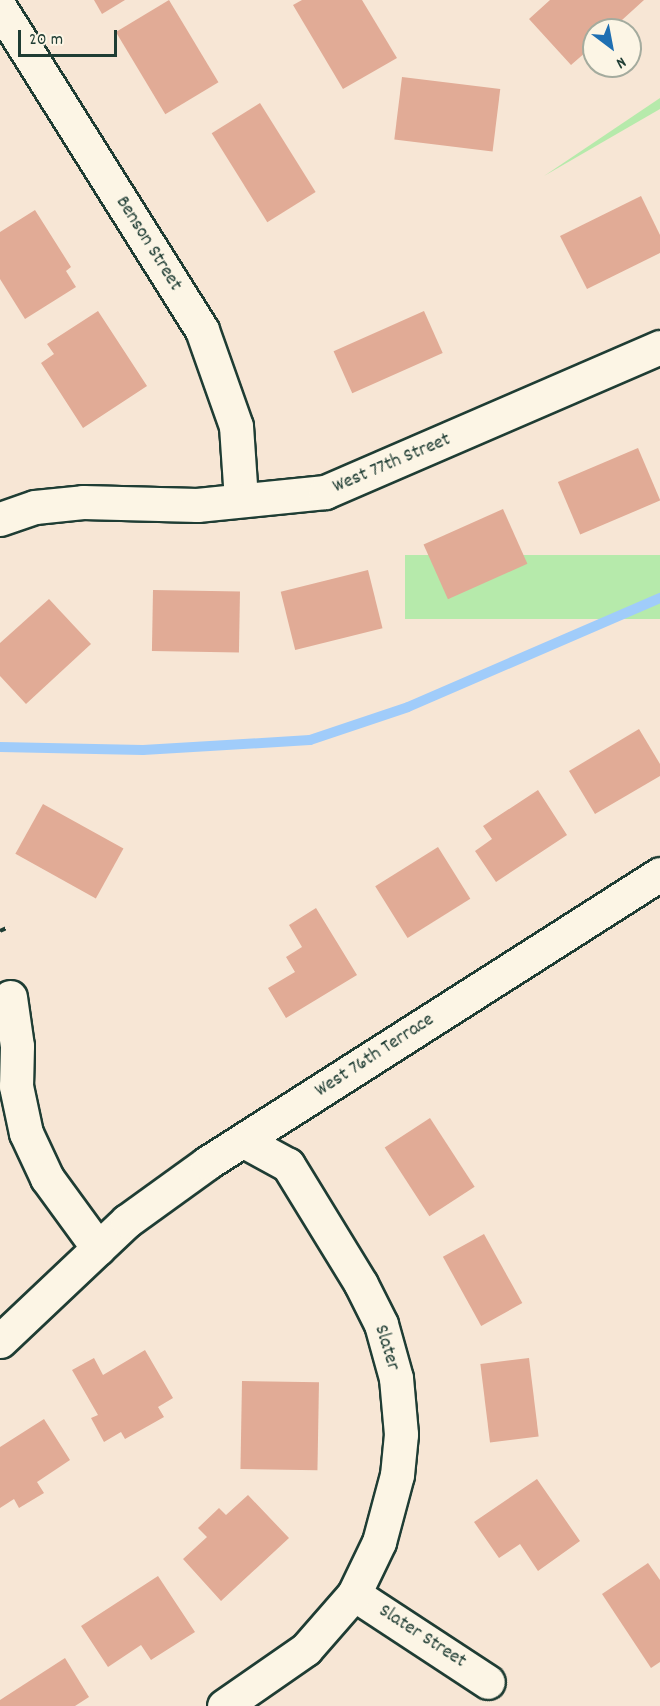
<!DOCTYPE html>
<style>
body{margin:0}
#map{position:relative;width:660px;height:1706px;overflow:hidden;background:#f7e6d5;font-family:Dekko,sans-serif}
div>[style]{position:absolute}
.green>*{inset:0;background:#b6eaab;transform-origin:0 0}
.stream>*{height:10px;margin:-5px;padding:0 5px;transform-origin:5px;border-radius:5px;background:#a0ccfa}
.building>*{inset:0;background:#e1ab96;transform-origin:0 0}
.path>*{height:4px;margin-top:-2px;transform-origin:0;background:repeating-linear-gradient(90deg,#1f3d34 0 6px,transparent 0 10.5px)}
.roads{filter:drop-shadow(2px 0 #1f3d34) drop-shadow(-2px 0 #1f3d34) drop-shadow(0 2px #1f3d34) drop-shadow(0 -2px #1f3d34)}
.minor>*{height:33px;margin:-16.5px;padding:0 16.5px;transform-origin:16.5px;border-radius:16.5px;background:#fcf5e5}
span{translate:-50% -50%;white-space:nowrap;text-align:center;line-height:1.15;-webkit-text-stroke:4.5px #fcf5e5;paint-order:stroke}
.street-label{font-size:20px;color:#1f3d34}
.north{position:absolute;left:582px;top:18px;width:60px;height:60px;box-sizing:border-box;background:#fcf5e5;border:2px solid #a4ab9e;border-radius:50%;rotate:148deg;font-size:16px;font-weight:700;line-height:24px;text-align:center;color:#1f3d34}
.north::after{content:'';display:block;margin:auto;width:21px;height:27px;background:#1f6fb2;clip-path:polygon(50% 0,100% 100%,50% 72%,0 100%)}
.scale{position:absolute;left:18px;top:30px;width:99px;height:27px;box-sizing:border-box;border:3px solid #1f3d34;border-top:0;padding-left:8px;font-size:18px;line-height:21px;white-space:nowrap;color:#1f3d34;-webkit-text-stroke:4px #fcf5e5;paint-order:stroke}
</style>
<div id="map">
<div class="green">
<i style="clip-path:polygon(660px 98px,660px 109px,544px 176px)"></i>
<i style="left:660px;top:555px;width:64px;height:255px;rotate:90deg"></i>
</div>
<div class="stream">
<i style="left:0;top:747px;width:143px;rotate:1.2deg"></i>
<i style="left:143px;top:750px;width:167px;rotate:-3.4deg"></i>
<i style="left:310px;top:740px;width:103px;rotate:-18.6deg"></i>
<i style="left:408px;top:707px;width:275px;rotate:-23.4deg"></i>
</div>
<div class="building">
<i style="clip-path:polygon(94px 0,125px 0,102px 14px)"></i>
<i style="left:169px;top:0;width:96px;height:62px;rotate:59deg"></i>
<i style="clip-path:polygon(302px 0,362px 0,397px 58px,343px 89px,293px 5px)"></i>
<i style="clip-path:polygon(550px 0,644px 0,611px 30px,594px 30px,594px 45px,571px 65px,529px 19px)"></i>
<i style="left:402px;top:77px;width:99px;height:63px;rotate:7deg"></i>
<i style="left:260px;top:103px;width:105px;height:57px;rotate:58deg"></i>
<i style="clip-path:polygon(641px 196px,660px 235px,660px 253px,587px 289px,560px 236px)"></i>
<i style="clip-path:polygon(35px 210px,71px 267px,66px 271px,76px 287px,25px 319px,0 279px,0 232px)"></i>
<i style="clip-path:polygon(98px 311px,147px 386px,83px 428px,41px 363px,54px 354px,47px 344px)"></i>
<i style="left:424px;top:311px;width:46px;height:99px;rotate:66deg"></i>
<i style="left:638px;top:448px;width:57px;height:87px;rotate:67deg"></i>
<i style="left:503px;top:509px;width:60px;height:87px;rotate:66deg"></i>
<i style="left:368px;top:570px;width:60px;height:90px;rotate:76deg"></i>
<i style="left:153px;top:590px;width:87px;height:61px;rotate:1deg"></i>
<i style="clip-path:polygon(49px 599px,91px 644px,26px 704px,0 676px,0 643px)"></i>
<i style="clip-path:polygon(639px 729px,660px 764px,660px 776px,595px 814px,569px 771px)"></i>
<i style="clip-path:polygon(538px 790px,567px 835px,496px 882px,475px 851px,492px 839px,483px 826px)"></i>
<i style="left:43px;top:804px;width:92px;height:57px;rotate:29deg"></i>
<i style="left:438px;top:847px;width:61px;height:74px;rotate:58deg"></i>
<i style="clip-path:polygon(316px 908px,357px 975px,286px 1018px,268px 988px,295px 972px,286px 957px,302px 947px,289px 925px)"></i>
<i style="left:430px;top:1118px;width:82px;height:54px;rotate:57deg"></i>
<i style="left:484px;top:1234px;width:79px;height:47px;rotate:61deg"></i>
<i style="clip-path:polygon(145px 1350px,173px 1398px,158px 1407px,164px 1417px,125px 1439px,121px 1432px,104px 1442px,91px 1418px,98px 1415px,72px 1370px,94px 1358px,103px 1375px)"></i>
<i style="left:529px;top:1358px;width:79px;height:49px;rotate:83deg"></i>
<i style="left:242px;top:1381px;width:77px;height:88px;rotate:1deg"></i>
<i style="clip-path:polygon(44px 1419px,70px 1460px,37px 1482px,44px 1493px,19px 1508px,14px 1499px,0 1508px,0 1447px)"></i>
<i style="clip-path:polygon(537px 1479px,580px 1541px,538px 1571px,520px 1544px,499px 1558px,474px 1522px)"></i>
<i style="clip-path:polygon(248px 1495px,289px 1538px,221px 1601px,183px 1559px,207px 1537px,198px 1528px,219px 1508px,226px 1515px)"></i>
<i style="clip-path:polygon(648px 1563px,660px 1580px,660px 1662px,651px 1668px,602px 1594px)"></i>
<i style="clip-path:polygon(158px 1576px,195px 1632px,151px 1660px,141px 1645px,108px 1667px,81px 1626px)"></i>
<i style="clip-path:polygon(65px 1658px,89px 1697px,75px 1706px,0 1706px,0 1700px)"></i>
</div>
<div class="path">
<i style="left:0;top:931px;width:10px;rotate:-24deg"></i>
</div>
<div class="roads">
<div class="minor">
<i style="left:0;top:8px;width:380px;rotate:57.9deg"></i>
<i style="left:202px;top:330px;width:102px;rotate:70.5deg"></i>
<i style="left:236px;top:426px;width:74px;rotate:86.1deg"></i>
<i style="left:0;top:519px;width:37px;rotate:-19deg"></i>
<i style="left:35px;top:507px;width:48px;rotate:-5.9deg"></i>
<i style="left:83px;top:502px;width:114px;rotate:1.5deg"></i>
<i style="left:197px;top:505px;width:129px;rotate:-5.8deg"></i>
<i style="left:325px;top:492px;width:365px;rotate:-23.4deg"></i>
<i style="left:10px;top:997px;width:49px;rotate:81.9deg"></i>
<i style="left:17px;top:1046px;width:40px;rotate:91.4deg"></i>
<i style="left:16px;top:1086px;width:48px;rotate:78deg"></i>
<i style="left:26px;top:1133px;width:50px;rotate:65deg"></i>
<i style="left:47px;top:1178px;width:87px;rotate:53.9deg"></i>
<i style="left:0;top:1341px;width:175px;rotate:-43.4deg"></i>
<i style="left:127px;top:1221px;width:99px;rotate:-35.9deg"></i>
<i style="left:207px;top:1163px;width:537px;rotate:-32.54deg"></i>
<i style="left:354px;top:1594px;width:160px;rotate:33.3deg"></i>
<i style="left:224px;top:1706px;width:100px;rotate:-34.8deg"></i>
<i style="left:306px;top:1649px;width:73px;rotate:-48.9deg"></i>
<i style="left:354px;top:1594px;width:58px;rotate:-64.3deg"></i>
<i style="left:379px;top:1542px;width:69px;rotate:-75deg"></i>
<i style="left:397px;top:1475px;width:41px;rotate:-84.4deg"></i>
<i style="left:401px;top:1434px;width:56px;rotate:-95.1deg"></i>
<i style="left:396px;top:1378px;width:56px;rotate:-105.5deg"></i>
<i style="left:381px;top:1324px;width:45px;rotate:-116.6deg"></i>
<i style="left:361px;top:1284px;width:140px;rotate:-121.5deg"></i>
<i style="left:288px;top:1165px;width:48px;rotate:-151.3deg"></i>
</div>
</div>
<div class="street-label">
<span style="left:148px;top:244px;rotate:58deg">Benson Street</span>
<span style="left:392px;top:464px;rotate:-23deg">West 77th Street</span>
<span style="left:375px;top:1056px;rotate:-33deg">West 76th Terrace</span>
<span style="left:386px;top:1348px;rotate:73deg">Slater</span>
<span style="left:422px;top:1637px;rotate:33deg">Slater Street</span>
</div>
<div class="north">N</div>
<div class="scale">20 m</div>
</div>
